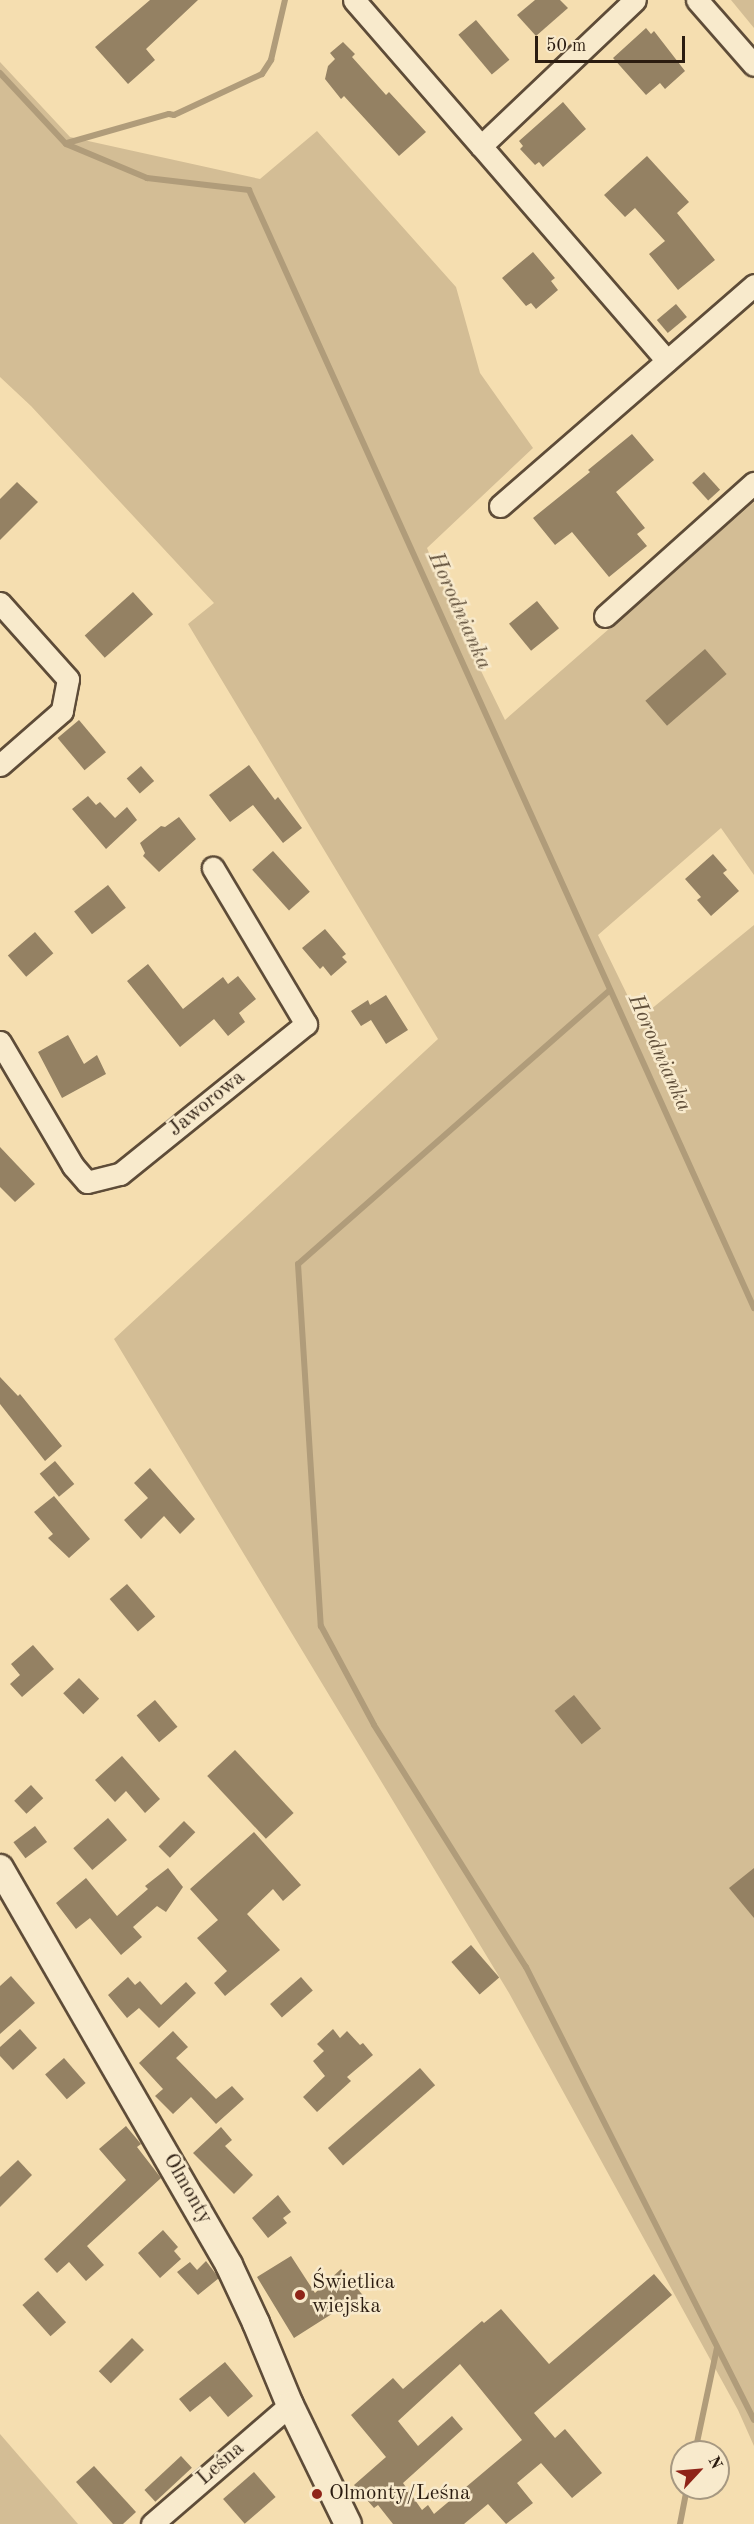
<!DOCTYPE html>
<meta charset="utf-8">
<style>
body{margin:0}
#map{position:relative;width:754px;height:2524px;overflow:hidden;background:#f5deb0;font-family:"Old Standard TT",serif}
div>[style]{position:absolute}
.green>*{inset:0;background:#d3bd95}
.stream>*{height:6px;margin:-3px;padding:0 3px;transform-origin:3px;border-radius:3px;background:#b09c7a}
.building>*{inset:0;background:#948163;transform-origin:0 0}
.roads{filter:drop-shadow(2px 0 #5e4c38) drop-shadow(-2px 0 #5e4c38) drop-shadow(0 2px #5e4c38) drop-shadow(0 -2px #5e4c38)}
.minor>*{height:21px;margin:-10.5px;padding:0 10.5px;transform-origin:10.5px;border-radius:10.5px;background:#f8eacc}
.tertiary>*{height:26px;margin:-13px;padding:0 13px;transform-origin:13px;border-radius:13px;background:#f8eacc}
.dots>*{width:16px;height:16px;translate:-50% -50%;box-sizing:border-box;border:3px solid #f8eacc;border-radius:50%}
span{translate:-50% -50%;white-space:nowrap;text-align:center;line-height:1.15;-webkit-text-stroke:5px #f8eacc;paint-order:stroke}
.street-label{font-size:21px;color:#2b1c10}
.poi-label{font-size:21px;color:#2b1c10}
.left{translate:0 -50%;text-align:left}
.water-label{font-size:22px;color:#604f3a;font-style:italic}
.north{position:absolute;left:670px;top:2440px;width:60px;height:60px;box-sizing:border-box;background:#f8eacc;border:2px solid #a69881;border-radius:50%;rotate:64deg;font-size:16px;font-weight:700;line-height:24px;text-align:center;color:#2b1c10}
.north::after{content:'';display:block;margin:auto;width:21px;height:27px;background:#8f2418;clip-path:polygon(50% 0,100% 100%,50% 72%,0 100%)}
.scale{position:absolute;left:535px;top:36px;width:150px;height:27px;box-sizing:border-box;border:3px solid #2b1c10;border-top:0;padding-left:8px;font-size:18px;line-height:21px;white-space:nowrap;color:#2b1c10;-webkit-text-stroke:4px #f8eacc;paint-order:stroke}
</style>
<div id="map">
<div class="green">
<i style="clip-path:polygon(731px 0,754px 0,754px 28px)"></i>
<i style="clip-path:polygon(0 62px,70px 137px,260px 179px,317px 131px,456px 287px,480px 373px,533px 448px,427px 548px,462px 632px,505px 720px,754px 502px,754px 875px,721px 828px,598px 935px,639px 1019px,754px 925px,754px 2446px,738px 2410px,509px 1993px,114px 1339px,438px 1039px,188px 624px,214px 603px,31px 406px,0 377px)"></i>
<i style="clip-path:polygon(0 2434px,78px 2524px,0 2524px)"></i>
</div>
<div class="stream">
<i style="left:0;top:73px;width:97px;rotate:47.1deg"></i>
<i style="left:66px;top:144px;width:88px;rotate:22.8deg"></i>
<i style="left:147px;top:178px;width:103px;rotate:6.7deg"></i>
<i style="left:249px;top:190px;width:1227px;rotate:65.69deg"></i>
<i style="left:67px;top:143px;width:106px;rotate:-15.9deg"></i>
<i style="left:169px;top:114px;width:5px;rotate:11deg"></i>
<i style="left:174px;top:115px;width:97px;rotate:-25deg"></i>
<i style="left:262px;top:74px;width:17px;rotate:-57deg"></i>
<i style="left:271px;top:60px;width:62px;rotate:-76.9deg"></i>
<i style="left:610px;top:990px;width:415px;rotate:138.7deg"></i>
<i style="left:298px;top:1264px;width:363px;rotate:86.4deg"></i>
<i style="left:321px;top:1626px;width:112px;rotate:61.8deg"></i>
<i style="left:374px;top:1725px;width:286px;rotate:57.9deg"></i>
<i style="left:526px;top:1967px;width:507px;rotate:63.28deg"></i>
<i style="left:695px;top:2452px;width:106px;rotate:-78.1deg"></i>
<i style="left:680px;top:2524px;width:37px;rotate:-79deg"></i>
</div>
<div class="building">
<i style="clip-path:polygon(150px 0,198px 0,146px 49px,155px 60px,128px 84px,95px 47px)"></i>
<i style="clip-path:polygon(535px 0,560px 0,568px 8px,536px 36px,517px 15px)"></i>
<i style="left:476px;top:20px;width:52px;height:23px;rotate:50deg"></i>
<i style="clip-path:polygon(646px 28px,651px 34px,654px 31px,685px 71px,665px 89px,660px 83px,646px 95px,613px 58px)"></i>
<i style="clip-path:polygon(343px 42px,355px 54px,352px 57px,386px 95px,389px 92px,426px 132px,399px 156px,344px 96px,341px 99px,325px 79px,328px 66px,335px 59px,330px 53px)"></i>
<i style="clip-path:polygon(563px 102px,586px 129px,543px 167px,539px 162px,535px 165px,520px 149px,523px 146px,519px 141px)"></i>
<i style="clip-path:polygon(647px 156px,689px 202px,677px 213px,715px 260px,678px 290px,649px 254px,665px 241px,635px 208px,625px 217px,604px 195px)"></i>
<i style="clip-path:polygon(533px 252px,555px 278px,551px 281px,558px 290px,536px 309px,531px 303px,526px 306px,502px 278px)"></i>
<i style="left:676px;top:304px;width:17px;height:25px;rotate:50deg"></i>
<i style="clip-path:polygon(632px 434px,654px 460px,616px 492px,645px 528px,637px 534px,647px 546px,609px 577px,572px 532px,555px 545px,533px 518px,590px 472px,588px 470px)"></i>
<i style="left:704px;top:472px;width:24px;height:16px;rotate:48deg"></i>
<i style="clip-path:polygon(17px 482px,38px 502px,0 540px,0 499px)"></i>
<i style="left:133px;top:592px;width:30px;height:65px;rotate:48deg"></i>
<i style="left:537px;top:601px;width:35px;height:36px;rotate:51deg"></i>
<i style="left:705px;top:649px;width:33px;height:79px;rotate:49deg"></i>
<i style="left:79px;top:720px;width:42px;height:28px;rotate:50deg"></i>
<i style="clip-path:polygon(249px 765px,275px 800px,278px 797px,302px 828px,283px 843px,253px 805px,230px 822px,209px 795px)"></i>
<i style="left:141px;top:766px;width:20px;height:19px;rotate:49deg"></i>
<i style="clip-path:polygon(88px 796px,96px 805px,100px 802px,115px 818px,127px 807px,137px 820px,106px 849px,72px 809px)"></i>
<i style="clip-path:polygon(179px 817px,196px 839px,159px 872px,143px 856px,145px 853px,140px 843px,161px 826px,165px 827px)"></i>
<i style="left:273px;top:851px;width:55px;height:28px;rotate:48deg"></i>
<i style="clip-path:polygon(713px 854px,727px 870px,723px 873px,739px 891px,711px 916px,697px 900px,701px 897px,685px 879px)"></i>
<i style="left:108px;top:885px;width:29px;height:43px;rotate:52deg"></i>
<i style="clip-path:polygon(325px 929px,346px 954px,342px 957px,347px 962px,331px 976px,323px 966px,320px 969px,302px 948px)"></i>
<i style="left:35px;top:932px;width:28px;height:36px;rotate:49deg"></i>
<i style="clip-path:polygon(148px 964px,183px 1009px,223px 977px,228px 984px,238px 976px,256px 999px,239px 1013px,245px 1022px,228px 1036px,214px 1019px,180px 1047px,127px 981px)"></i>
<i style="clip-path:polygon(386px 995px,408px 1030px,386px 1044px,371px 1020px,361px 1026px,351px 1011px,368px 1000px,370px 1005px)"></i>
<i style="clip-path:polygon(68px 1035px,84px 1064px,97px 1055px,106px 1074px,62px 1098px,38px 1052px)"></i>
<i style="clip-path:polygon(0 1147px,35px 1184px,15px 1202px,0 1187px)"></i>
<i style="clip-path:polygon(0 1377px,18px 1396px,20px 1394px,62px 1446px,45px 1461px,0 1404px)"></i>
<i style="left:55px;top:1461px;width:30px;height:20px;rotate:50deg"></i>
<i style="clip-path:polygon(150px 1468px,195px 1519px,180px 1534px,164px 1516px,141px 1539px,124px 1520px,148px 1498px,134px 1483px)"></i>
<i style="clip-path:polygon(54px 1496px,90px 1539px,69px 1558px,48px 1538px,53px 1534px,34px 1512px)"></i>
<i style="left:127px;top:1584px;width:43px;height:23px;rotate:49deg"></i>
<i style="clip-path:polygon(33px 1645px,54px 1669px,22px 1697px,10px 1684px,20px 1675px,11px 1664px)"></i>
<i style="left:79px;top:1678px;width:29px;height:22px;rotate:46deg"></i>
<i style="left:574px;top:1695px;width:43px;height:25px;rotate:51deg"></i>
<i style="left:155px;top:1700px;width:35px;height:24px;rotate:50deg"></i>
<i style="left:235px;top:1750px;width:86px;height:38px;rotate:47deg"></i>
<i style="clip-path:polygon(122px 1756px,160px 1799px,145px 1813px,126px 1791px,115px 1802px,95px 1780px)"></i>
<i style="left:31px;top:1785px;width:18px;height:23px;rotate:47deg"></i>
<i style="left:108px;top:1818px;width:29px;height:46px;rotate:49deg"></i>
<i style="left:184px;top:1821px;width:16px;height:36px;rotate:45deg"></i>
<i style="left:35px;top:1826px;width:20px;height:27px;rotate:53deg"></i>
<i style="clip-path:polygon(254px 1832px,301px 1885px,283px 1901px,273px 1889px,247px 1914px,280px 1950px,225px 1996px,214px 1983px,227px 1971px,197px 1938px,218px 1920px,190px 1889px)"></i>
<i style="clip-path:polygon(168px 1868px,183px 1887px,166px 1912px,157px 1906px,133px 1927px,142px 1937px,121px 1955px,90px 1918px,76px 1929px,56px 1903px,86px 1878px,117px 1916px,148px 1889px,145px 1886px)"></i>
<i style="clip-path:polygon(754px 1868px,754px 1918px,729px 1888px)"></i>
<i style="left:471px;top:1945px;width:43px;height:26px;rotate:49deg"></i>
<i style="clip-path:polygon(11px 1976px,35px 2003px,0 2034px,0 1986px)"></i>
<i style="clip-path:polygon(128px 1977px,135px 1985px,140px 1981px,161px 2005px,186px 1982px,196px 1993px,159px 2028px,139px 2008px,127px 2018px,108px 1995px)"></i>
<i style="left:301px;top:1977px;width:18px;height:41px;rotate:49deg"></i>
<i style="clip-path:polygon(20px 2029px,37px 2048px,13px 2070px,0 2056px,0 2047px)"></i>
<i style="clip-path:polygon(333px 2029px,340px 2038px,347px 2031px,360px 2045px,363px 2043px,373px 2055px,347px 2077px,351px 2081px,317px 2112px,303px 2097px,325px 2076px,313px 2061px,324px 2051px,317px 2044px)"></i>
<i style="clip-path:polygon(173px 2031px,188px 2047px,176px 2058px,216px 2099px,232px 2086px,244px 2099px,216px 2124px,191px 2097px,173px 2114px,155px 2096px,163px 2089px,139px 2063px)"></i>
<i style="left:64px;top:2058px;width:33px;height:25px;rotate:49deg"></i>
<i style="left:420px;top:2068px;width:23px;height:122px;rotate:49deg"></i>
<i style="clip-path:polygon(126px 2126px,141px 2144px,137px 2147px,161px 2178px,87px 2246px,104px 2265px,86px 2281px,69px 2262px,57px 2273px,44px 2259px,126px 2180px,99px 2149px)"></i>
<i style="clip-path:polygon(221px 2127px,232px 2140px,225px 2146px,253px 2175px,234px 2194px,193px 2153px)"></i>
<i style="clip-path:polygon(18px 2160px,32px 2175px,0 2207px,0 2177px)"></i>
<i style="clip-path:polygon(278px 2195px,291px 2212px,283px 2218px,287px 2223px,268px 2238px,252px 2218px)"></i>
<i style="clip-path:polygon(163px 2230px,178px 2247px,174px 2251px,181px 2259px,160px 2278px,138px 2253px)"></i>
<i style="clip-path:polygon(291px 2256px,315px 2293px,341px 2269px,366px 2299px,353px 2308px,349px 2303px,294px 2338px,257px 2277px)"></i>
<i style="clip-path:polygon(206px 2261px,219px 2278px,198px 2295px,177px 2272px,190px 2262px,197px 2270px)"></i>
<i style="clip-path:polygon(evenodd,654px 2274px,672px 2295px,534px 2413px,555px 2438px,565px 2429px,602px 2473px,572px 2498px,541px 2463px,517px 2483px,533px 2503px,506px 2524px,488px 2504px,464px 2524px,393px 2524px,378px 2505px,374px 2508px,354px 2485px,386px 2457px,351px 2415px,393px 2378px,403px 2389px,482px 2321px,484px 2323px,501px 2309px,549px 2364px,654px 2274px,460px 2364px,522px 2440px,434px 2514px,428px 2505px,422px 2510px,403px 2483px,463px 2429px,452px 2416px,418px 2446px,398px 2421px,460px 2364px)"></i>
<i style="left:38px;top:2291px;width:42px;height:21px;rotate:48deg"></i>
<i style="left:132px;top:2338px;width:17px;height:47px;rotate:45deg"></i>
<i style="clip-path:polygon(225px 2362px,253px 2396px,228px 2417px,210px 2396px,190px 2412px,179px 2399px)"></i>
<i style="left:181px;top:2456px;width:16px;height:50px;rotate:47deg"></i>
<i style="clip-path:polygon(94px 2466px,136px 2512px,123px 2524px,113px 2524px,76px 2482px)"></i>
<i style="left:254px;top:2472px;width:33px;height:41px;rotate:49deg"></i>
</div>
<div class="roads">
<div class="minor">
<i style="left:354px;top:0;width:194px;rotate:49deg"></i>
<i style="left:481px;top:146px;width:212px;rotate:-43.5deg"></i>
<i style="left:697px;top:0;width:86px;rotate:48.8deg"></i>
<i style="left:481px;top:146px;width:284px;rotate:49.1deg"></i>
<i style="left:500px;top:506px;width:337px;rotate:-41deg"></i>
<i style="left:0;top:603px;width:102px;rotate:48.2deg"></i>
<i style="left:68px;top:679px;width:33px;rotate:101deg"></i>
<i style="left:62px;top:711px;width:82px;rotate:138.9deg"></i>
<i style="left:605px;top:616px;width:200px;rotate:-41.8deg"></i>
<i style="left:0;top:1042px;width:144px;rotate:59.5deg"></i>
<i style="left:73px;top:1166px;width:21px;rotate:49deg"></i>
<i style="left:87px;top:1182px;width:34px;rotate:-14deg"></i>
<i style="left:120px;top:1174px;width:239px;rotate:-38.9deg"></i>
<i style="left:306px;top:1024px;width:182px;rotate:-120.8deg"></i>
<i style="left:152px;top:2524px;width:182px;rotate:-40.8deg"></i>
</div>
<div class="tertiary">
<i style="left:0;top:1868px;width:458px;rotate:60deg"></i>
<i style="left:229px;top:2265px;width:64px;rotate:65deg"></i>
<i style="left:256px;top:2323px;width:89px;rotate:67.5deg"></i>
<i style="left:290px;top:2405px;width:132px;rotate:64deg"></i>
</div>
</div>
<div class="dots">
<i style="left:300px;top:2295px;background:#8f2418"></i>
<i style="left:317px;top:2494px;background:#8f2418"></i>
</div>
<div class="street-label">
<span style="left:207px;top:1104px;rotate:-39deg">Jaworowa</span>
<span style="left:187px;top:2189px;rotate:60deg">Olmonty</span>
<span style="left:221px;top:2464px;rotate:-41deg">Leśna</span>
</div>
<div class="poi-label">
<span class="left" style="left:312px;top:2295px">Świetlica<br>wiejska</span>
<span class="left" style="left:329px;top:2494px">Olmonty/Leśna</span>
</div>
<div class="water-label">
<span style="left:459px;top:611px;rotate:66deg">Horodnianka</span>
<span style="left:659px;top:1053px;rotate:66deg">Horodnianka</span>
</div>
<div class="north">N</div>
<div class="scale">50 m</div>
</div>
